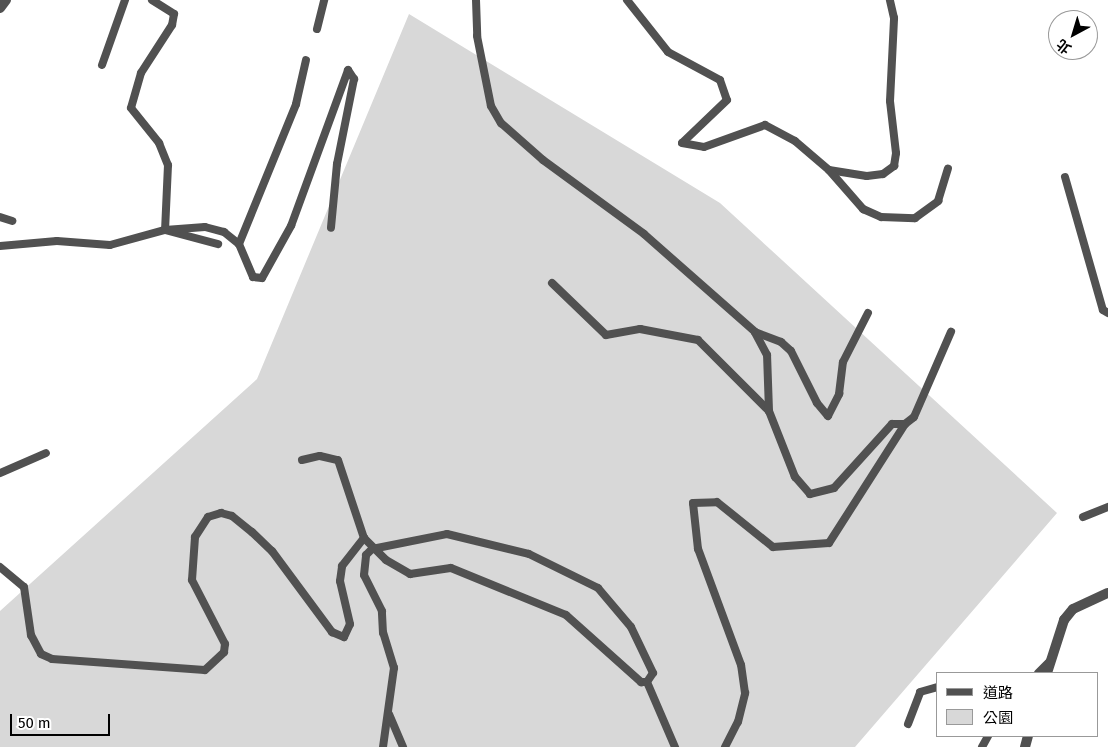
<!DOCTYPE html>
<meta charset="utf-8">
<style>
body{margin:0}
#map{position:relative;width:1108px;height:747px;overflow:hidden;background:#fff;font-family:"Fira Sans","Noto Sans TC",sans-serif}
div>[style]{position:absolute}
.green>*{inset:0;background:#d8d8d8}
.lane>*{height:8px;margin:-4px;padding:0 4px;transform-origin:4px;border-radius:4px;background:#515151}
.street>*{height:10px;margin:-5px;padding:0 5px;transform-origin:5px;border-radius:5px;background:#515151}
span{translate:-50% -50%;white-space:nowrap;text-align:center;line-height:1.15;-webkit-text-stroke:4px #fff;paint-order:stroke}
.legend{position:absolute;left:936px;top:672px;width:162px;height:65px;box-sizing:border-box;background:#fff;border:1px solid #999;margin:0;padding:6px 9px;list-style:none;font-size:15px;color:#000}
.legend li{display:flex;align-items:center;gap:10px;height:25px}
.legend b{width:25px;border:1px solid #999}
.north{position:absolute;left:1048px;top:10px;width:50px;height:50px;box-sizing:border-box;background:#fff;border:1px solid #999;border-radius:50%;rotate:219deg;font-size:14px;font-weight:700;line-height:20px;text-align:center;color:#000}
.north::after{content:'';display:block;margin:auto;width:18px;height:22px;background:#000;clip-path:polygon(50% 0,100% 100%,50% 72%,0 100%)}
.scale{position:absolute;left:10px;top:714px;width:100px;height:22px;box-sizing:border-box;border:2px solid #000;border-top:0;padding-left:6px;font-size:15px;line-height:18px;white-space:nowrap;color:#000;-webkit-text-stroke:4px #fff;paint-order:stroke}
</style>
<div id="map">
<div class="green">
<i style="clip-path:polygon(409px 14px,720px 203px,1057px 513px,855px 747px,0 747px,0 611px,257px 379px)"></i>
</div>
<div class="lane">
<i style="left:152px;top:0;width:26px;rotate:32deg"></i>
<i style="left:174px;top:14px;width:11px;rotate:100deg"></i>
<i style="left:172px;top:25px;width:57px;rotate:122.9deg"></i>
<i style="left:141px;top:73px;width:36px;rotate:106deg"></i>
<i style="left:131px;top:108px;width:45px;rotate:51.3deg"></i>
<i style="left:159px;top:143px;width:24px;rotate:68deg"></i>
<i style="left:168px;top:165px;width:65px;rotate:92.6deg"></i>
<i style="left:165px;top:230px;width:55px;rotate:14.8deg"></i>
<i style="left:476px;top:0;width:36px;rotate:88deg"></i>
<i style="left:477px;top:36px;width:71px;rotate:78.7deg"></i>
<i style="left:491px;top:106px;width:20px;rotate:60deg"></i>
<i style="left:501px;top:123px;width:56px;rotate:41.4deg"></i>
<i style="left:543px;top:160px;width:125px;rotate:36.2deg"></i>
<i style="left:644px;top:234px;width:148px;rotate:41.4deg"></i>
<i style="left:627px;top:0;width:66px;rotate:51.7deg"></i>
<i style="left:668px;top:52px;width:59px;rotate:28.3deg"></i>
<i style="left:720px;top:80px;width:21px;rotate:71deg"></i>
<i style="left:727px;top:100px;width:62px;rotate:136.3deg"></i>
<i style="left:682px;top:143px;width:22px;rotate:10deg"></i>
<i style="left:704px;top:147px;width:65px;rotate:-19.8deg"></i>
<i style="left:765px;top:125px;width:34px;rotate:28deg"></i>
<i style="left:795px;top:141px;width:45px;rotate:40.5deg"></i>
<i style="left:829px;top:170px;width:38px;rotate:9deg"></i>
<i style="left:867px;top:176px;width:16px;rotate:-7deg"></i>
<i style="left:883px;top:174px;width:14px;rotate:-36deg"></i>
<i style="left:894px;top:166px;width:13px;rotate:-81deg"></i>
<i style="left:896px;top:153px;width:52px;rotate:-96.6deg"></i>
<i style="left:890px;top:101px;width:83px;rotate:-87.2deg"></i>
<i style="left:894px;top:18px;width:18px;rotate:-103deg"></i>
<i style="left:317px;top:29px;width:30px;rotate:-76deg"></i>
<i style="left:102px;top:65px;width:69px;rotate:-70.5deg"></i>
<i style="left:829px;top:170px;width:52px;rotate:48.9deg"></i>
<i style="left:863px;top:209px;width:20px;rotate:24deg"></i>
<i style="left:881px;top:217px;width:34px;rotate:2deg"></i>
<i style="left:915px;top:218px;width:29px;rotate:-36deg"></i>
<i style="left:938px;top:201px;width:34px;rotate:-73deg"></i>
<i style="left:1065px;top:177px;width:138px;rotate:74.1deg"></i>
<i style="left:1103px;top:310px;width:6px;rotate:31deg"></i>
<i style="left:0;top:217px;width:13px;rotate:18deg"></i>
<i style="left:239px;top:244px;width:151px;rotate:-67.8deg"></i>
<i style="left:296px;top:104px;width:45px;rotate:-77.2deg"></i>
<i style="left:0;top:246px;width:57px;rotate:-5deg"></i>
<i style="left:57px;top:241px;width:53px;rotate:4.3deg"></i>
<i style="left:110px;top:245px;width:57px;rotate:-15.3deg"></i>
<i style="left:165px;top:230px;width:40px;rotate:-4.3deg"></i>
<i style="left:205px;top:227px;width:20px;rotate:15deg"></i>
<i style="left:224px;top:232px;width:19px;rotate:39deg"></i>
<i style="left:239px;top:244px;width:36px;rotate:67deg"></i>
<i style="left:253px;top:277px;width:9px;rotate:6deg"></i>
<i style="left:262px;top:278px;width:60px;rotate:-60.9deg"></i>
<i style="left:291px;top:226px;width:166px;rotate:-69.9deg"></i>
<i style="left:348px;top:70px;width:11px;rotate:56deg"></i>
<i style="left:354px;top:79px;width:87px;rotate:101.3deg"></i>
<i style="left:337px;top:164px;width:64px;rotate:95.4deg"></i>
<i style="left:552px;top:283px;width:75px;rotate:43.9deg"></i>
<i style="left:606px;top:335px;width:35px;rotate:-10deg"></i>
<i style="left:640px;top:329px;width:59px;rotate:10.7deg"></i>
<i style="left:698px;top:340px;width:100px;rotate:45deg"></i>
<i style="left:905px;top:424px;width:11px;rotate:-38deg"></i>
<i style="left:914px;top:417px;width:93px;rotate:-66.5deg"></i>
<i style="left:302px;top:460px;width:18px;rotate:-13deg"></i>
<i style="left:320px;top:456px;width:18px;rotate:13deg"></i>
<i style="left:338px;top:460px;width:82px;rotate:71.6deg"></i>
<i style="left:364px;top:538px;width:31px;rotate:45deg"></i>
<i style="left:386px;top:560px;width:28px;rotate:30deg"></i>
<i style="left:410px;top:574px;width:41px;rotate:-8.3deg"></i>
<i style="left:451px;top:568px;width:124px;rotate:22.2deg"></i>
<i style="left:566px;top:615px;width:101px;rotate:41.8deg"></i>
<i style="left:641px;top:682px;width:6px"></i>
<i style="left:0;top:473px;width:50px;rotate:-23.5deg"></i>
<i style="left:1083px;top:517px;width:27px;rotate:-22deg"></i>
<i style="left:0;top:567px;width:31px;rotate:40deg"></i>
<i style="left:24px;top:587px;width:49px;rotate:81.7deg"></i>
<i style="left:31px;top:635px;width:21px;rotate:62deg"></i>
<i style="left:41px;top:654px;width:12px;rotate:24deg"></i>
<i style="left:52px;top:659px;width:153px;rotate:4.1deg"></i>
<i style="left:205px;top:670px;width:26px;rotate:-43deg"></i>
<i style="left:224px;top:652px;width:8px;rotate:-83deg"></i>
<i style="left:225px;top:644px;width:72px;rotate:-117.3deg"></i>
<i style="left:192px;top:580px;width:43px;rotate:-86deg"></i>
<i style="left:195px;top:537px;width:24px;rotate:-57deg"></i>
<i style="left:208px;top:517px;width:14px;rotate:-17deg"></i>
<i style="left:221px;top:513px;width:11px;rotate:15deg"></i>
<i style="left:232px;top:516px;width:26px;rotate:39deg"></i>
<i style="left:252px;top:532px;width:28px;rotate:44deg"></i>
<i style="left:272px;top:551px;width:101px;rotate:53.5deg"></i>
<i style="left:332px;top:632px;width:13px;rotate:23deg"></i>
<i style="left:344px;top:637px;width:14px;rotate:-65deg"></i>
<i style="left:350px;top:624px;width:44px;rotate:-103.1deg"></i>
<i style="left:340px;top:581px;width:15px;rotate:-82deg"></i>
<i style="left:342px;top:566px;width:36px;rotate:-52deg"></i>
<i style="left:1038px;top:673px;width:17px;rotate:-45deg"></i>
<i style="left:389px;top:714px;width:36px;rotate:67deg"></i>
<i style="left:908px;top:724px;width:34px;rotate:-69deg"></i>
<i style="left:920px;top:692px;width:18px;rotate:-16deg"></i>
<i style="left:383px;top:747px;width:80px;rotate:-82.1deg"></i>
<i style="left:394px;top:668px;width:37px;rotate:-107deg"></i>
<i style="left:383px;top:633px;width:22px;rotate:-93deg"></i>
<i style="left:382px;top:611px;width:40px;rotate:-116.6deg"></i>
<i style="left:364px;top:575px;width:20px;rotate:-84deg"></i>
<i style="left:366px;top:555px;width:8px;rotate:-45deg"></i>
<i style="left:372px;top:549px;width:76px;rotate:-11.3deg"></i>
<i style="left:447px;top:534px;width:84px;rotate:13.7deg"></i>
<i style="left:529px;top:554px;width:77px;rotate:26.2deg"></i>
<i style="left:598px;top:588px;width:51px;rotate:49.8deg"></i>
<i style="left:631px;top:627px;width:51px;rotate:64.4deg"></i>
<i style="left:653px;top:673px;width:11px;rotate:124deg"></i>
<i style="left:647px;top:682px;width:71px;rotate:66.7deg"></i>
<i style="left:725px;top:747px;width:28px;rotate:-63deg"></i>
<i style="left:738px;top:722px;width:30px;rotate:-76deg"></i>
<i style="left:745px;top:693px;width:28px;rotate:-98deg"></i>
<i style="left:741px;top:665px;width:124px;rotate:-110.3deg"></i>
<i style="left:698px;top:549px;width:46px;rotate:-96.2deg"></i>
<i style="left:693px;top:503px;width:24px;rotate:-2deg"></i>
<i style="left:717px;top:502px;width:72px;rotate:38.8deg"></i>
<i style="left:773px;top:547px;width:56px;rotate:-4.1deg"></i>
<i style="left:829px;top:543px;width:141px;rotate:-57.4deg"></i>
<i style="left:905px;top:424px;width:13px;rotate:180deg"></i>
<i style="left:892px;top:424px;width:86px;rotate:132.2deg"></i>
<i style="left:834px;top:488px;width:25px;rotate:166deg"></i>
<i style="left:810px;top:494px;width:23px;rotate:-131deg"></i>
<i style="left:795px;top:477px;width:71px;rotate:-111.5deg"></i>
<i style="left:769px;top:411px;width:56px;rotate:-92deg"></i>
<i style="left:767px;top:355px;width:26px;rotate:-118deg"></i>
<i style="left:755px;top:332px;width:28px;rotate:21deg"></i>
<i style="left:781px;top:342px;width:13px;rotate:42deg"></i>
<i style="left:791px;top:351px;width:58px;rotate:63.4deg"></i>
<i style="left:817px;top:403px;width:17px;rotate:50deg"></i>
<i style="left:828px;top:416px;width:25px;rotate:-63deg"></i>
<i style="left:839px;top:394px;width:32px;rotate:-83deg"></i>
<i style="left:843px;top:362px;width:55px;rotate:-63deg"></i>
<i style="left:982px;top:747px;width:13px;rotate:-61deg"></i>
</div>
<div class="street">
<i style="left:0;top:8px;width:10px;rotate:-53deg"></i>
<i style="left:1047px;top:673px;width:56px;rotate:-72.2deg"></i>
<i style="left:1064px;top:620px;width:14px;rotate:-51deg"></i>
<i style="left:1073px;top:609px;width:38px;rotate:-25deg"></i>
<i style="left:1025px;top:747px;width:11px;rotate:-75deg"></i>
</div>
<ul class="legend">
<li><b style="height:6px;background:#515151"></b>道路</li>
<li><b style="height:14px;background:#d8d8d8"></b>公園</li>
</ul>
<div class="north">北</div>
<div class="scale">50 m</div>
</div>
